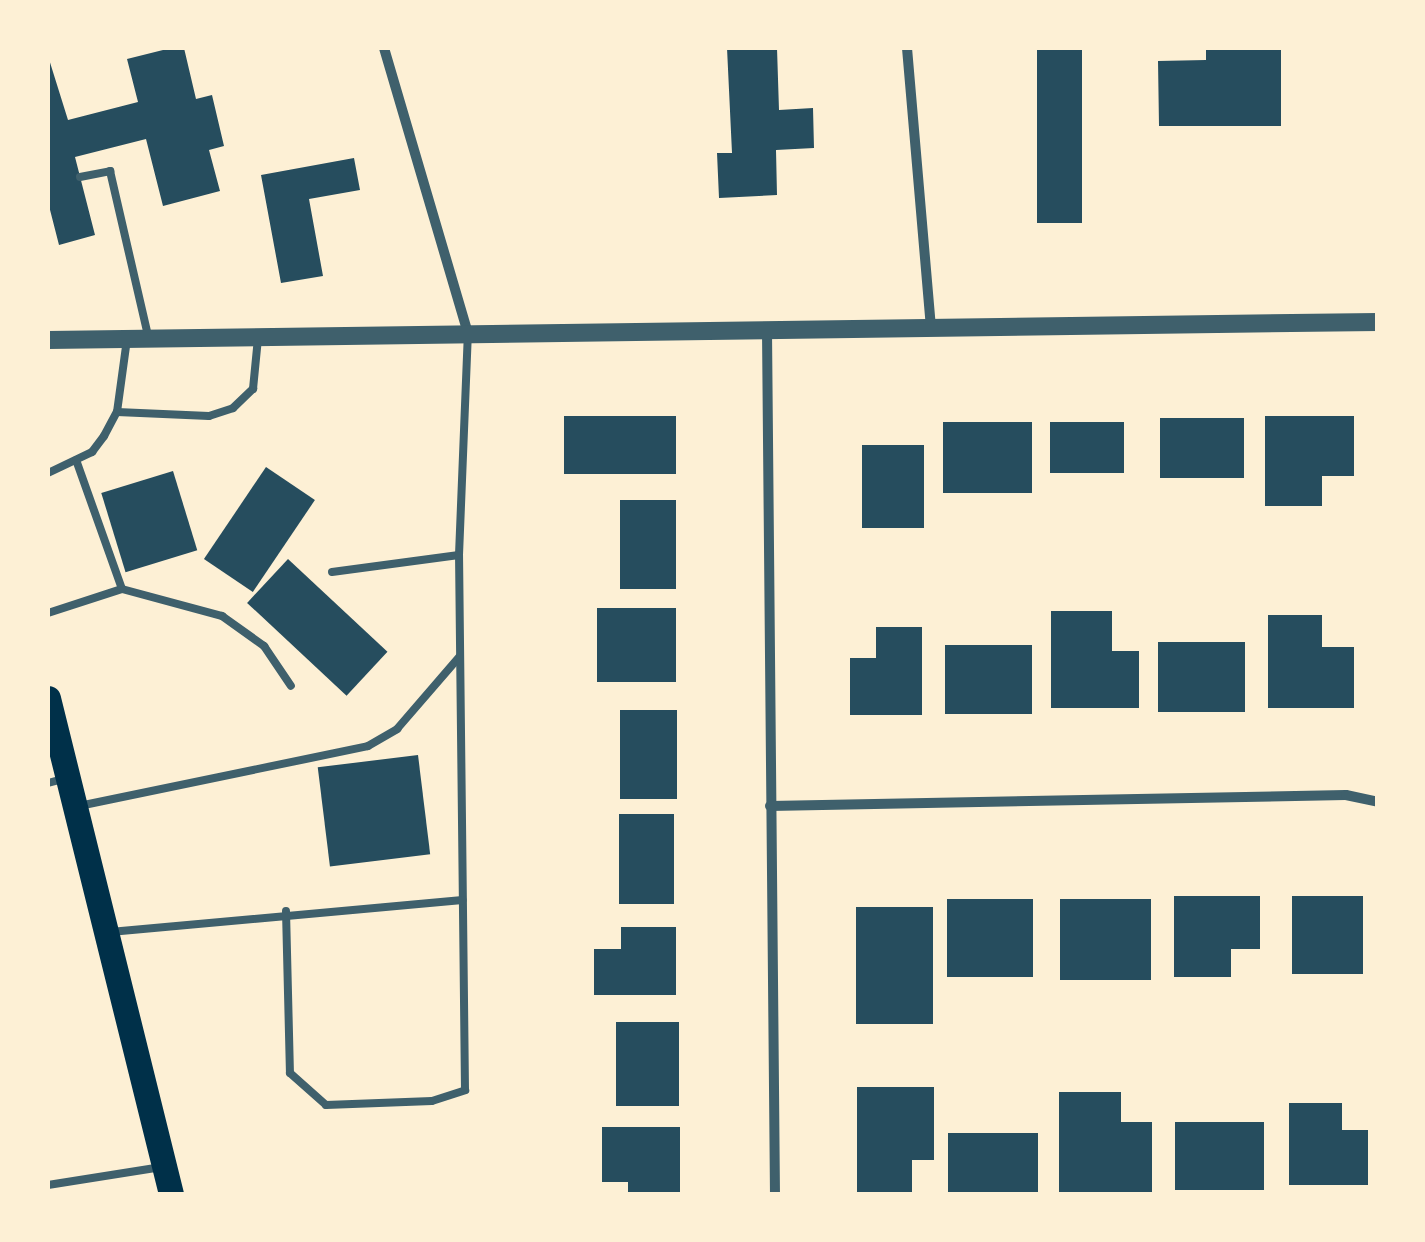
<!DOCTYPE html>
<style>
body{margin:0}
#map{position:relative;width:1425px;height:1242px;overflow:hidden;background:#fdf0d5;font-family:Lato,sans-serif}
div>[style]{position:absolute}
.building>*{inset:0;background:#264d5e;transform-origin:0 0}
.service>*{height:8px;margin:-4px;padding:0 4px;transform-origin:4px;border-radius:4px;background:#3f606c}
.minor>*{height:10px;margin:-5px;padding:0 5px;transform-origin:5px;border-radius:5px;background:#3f606c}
.tertiary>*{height:18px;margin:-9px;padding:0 9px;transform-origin:9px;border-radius:9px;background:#3f606c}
.primary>*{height:25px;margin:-12.5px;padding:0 12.5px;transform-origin:12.5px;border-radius:12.5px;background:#003049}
span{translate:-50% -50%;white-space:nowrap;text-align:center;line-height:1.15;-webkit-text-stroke:9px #fdf0d5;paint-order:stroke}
.frame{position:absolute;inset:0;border:50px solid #fdf0d5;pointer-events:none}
</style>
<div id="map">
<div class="building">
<i style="clip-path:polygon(171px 48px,184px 48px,196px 99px,212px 95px,224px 146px,209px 150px,220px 191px,163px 206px,146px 139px,75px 157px,95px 235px,59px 245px,48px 202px,48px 56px,68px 120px,138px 102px,127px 59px)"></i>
<i style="clip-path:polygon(727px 48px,777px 48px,779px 110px,813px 108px,814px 148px,776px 150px,777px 195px,719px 198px,717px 153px,732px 153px)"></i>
<i style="left:1037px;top:48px;width:45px;height:175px"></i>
<i style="clip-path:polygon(1206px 48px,1281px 48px,1281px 126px,1159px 126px,1158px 61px,1206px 60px)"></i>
<i style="clip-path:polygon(354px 158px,360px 190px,309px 199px,323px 276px,281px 283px,261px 175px)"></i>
<i style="left:564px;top:416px;width:112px;height:58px"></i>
<i style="clip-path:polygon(1265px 416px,1354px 416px,1354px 476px,1322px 476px,1322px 506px,1265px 506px)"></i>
<i style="left:1160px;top:418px;width:84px;height:60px"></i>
<i style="left:943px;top:422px;width:89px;height:71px"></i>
<i style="left:1050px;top:422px;width:74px;height:51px"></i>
<i style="left:862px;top:445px;width:62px;height:83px"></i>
<i style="left:266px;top:467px;width:59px;height:111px;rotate:34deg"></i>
<i style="left:173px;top:471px;width:83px;height:75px;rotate:73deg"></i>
<i style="left:620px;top:500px;width:56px;height:89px"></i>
<i style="left:288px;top:559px;width:136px;height:60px;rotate:43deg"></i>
<i style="left:597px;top:608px;width:79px;height:74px"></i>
<i style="clip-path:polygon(1051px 611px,1112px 611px,1112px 651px,1139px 651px,1139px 708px,1051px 708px)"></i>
<i style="clip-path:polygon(1268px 615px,1322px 615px,1322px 647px,1354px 647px,1354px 708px,1268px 708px)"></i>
<i style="clip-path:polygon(876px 627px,922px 627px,922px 715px,850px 715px,850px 658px,876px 658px)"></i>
<i style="left:1158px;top:642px;width:87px;height:70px"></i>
<i style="left:945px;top:645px;width:87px;height:69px"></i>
<i style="left:620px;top:710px;width:57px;height:89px"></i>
<i style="left:418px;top:755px;width:100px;height:101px;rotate:83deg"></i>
<i style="left:619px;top:814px;width:55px;height:90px"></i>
<i style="clip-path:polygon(1174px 896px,1260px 896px,1260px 949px,1231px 949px,1231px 977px,1174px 977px)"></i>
<i style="left:1292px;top:896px;width:71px;height:78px"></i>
<i style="left:947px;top:899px;width:86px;height:78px"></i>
<i style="left:1060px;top:899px;width:91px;height:81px"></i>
<i style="left:856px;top:907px;width:77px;height:117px"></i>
<i style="clip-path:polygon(621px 927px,676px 927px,676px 995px,594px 995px,594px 949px,621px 949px)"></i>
<i style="left:616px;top:1022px;width:63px;height:84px"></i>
<i style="clip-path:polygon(857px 1087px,934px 1087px,934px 1160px,912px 1160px,912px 1192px,857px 1192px)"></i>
<i style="clip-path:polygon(1059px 1092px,1121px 1092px,1121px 1122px,1152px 1122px,1152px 1192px,1059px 1192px)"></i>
<i style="clip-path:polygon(1289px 1103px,1342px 1103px,1342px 1130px,1368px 1130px,1368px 1185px,1289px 1185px)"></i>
<i style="left:1175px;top:1122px;width:89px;height:68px"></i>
<i style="clip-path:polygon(602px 1127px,680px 1127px,680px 1194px,628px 1194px,628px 1182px,602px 1182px)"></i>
<i style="left:948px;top:1133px;width:90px;height:59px"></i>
</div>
<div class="service">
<i style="left:80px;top:177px;width:31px;rotate:-11deg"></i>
<i style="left:110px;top:171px;width:169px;rotate:77deg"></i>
<i style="left:117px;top:412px;width:92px;rotate:2.5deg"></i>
<i style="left:209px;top:416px;width:25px;rotate:-18deg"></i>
<i style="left:233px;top:408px;width:28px;rotate:-44deg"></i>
<i style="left:253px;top:389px;width:51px;rotate:-84.4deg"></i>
<i style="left:48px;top:473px;width:49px;rotate:-25.5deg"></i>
<i style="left:92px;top:452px;width:20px;rotate:-53deg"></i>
<i style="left:104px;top:436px;width:27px;rotate:-62deg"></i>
<i style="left:117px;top:412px;width:74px;rotate:-82.2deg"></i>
<i style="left:332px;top:572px;width:128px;rotate:-7.6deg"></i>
<i style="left:459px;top:555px;width:221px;rotate:-87.7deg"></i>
<i style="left:122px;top:589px;width:104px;rotate:15.1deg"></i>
<i style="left:222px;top:616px;width:52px;rotate:35.5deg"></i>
<i style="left:264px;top:646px;width:48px;rotate:56deg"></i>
<i style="left:48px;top:613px;width:78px;rotate:-18deg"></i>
<i style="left:122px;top:589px;width:137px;rotate:-109.6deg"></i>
<i style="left:48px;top:783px;width:16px;rotate:-15deg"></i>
<i style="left:79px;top:806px;width:295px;rotate:-11.7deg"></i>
<i style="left:368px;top:746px;width:34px;rotate:-30deg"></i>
<i style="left:397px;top:729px;width:96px;rotate:-49.2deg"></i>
<i style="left:286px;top:911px;width:162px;rotate:88.6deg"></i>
<i style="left:290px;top:1073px;width:48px;rotate:41.6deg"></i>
<i style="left:326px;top:1105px;width:106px;rotate:-2.2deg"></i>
<i style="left:432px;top:1101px;width:35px;rotate:-18deg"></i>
<i style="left:465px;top:1090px;width:535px;rotate:-90.64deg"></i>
<i style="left:110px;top:932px;width:354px;rotate:-5.2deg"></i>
<i style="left:48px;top:1185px;width:115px;rotate:-9deg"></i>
</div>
<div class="minor">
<i style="left:384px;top:48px;width:298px;rotate:73.6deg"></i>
<i style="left:907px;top:48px;width:280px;rotate:85.1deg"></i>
<i style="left:767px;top:331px;width:863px;rotate:89.47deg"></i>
<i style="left:770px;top:806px;width:576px;rotate:-1.09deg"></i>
<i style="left:1346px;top:795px;width:33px;rotate:12deg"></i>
</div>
<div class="tertiary">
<i style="left:48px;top:340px;width:1330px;rotate:-0.78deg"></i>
</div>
<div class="primary">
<i style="left:48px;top:698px;width:511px;rotate:76.07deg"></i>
</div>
<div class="frame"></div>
</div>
